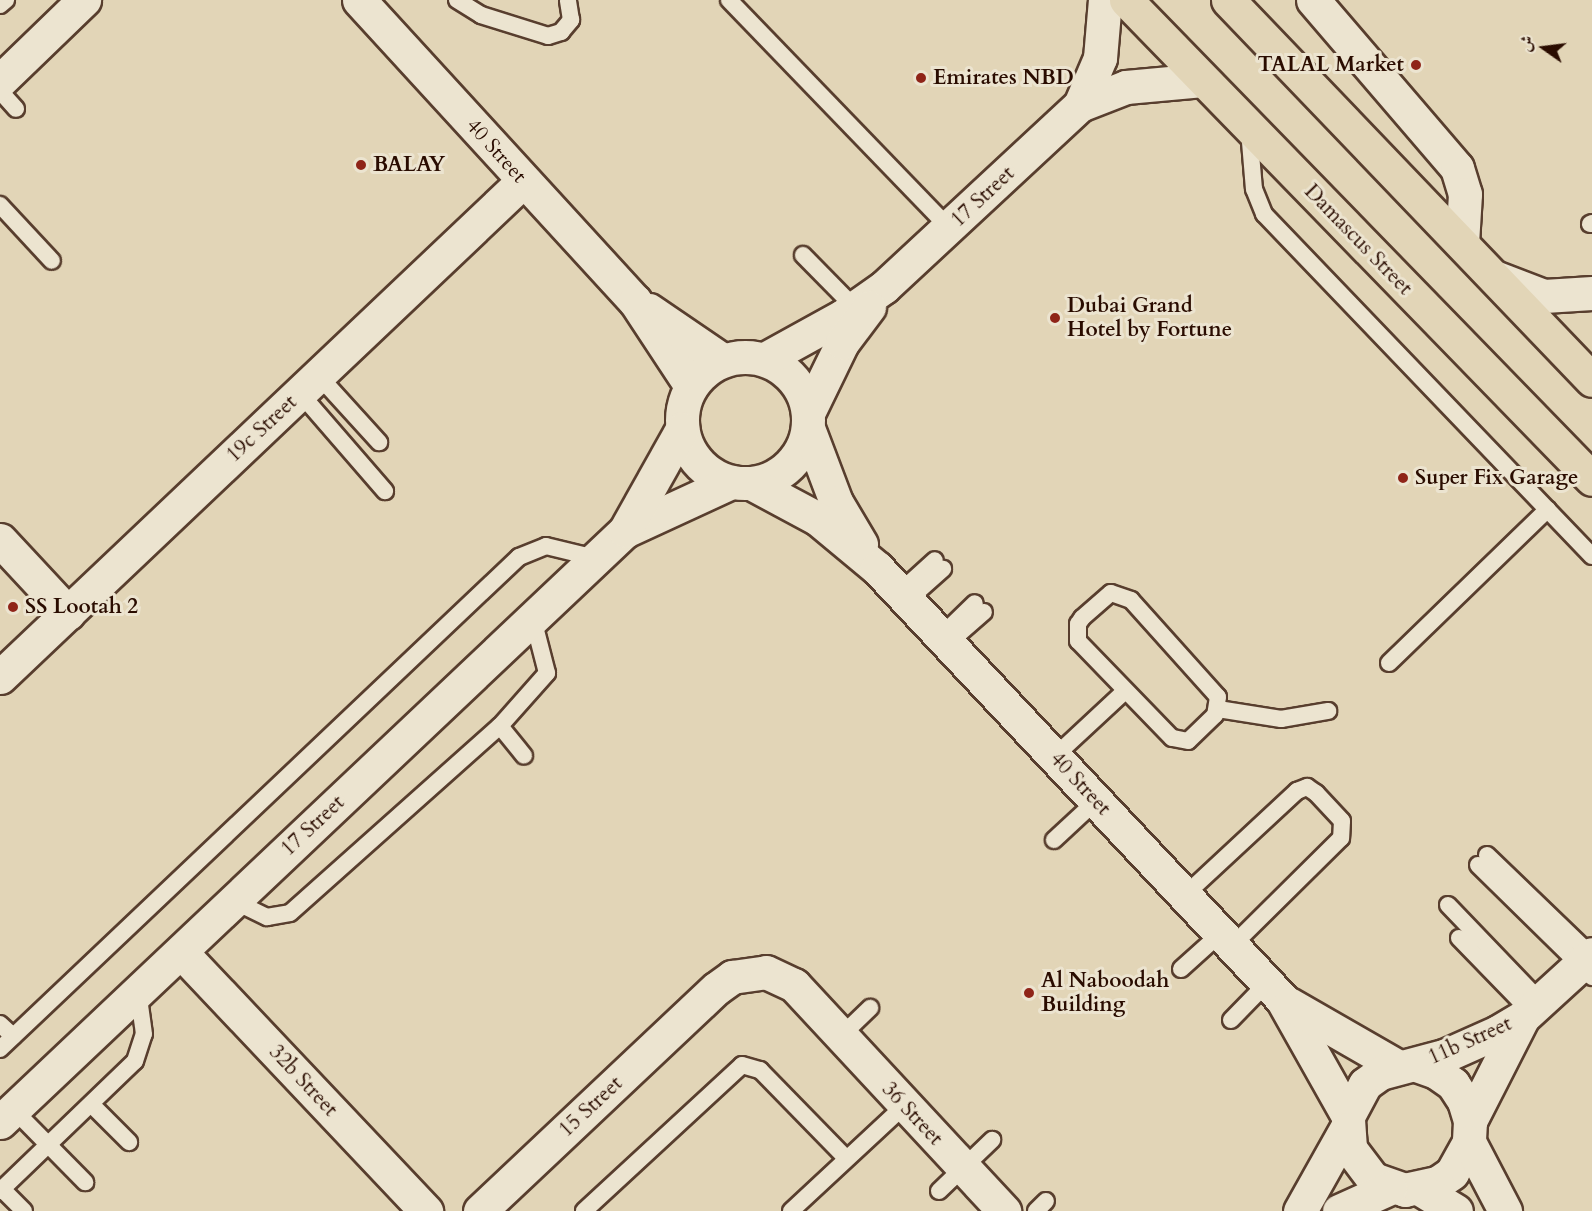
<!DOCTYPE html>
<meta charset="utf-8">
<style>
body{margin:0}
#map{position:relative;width:1592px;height:1211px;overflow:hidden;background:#e2d5b7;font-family:Cardo,Amiri,serif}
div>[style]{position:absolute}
.roads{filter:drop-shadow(2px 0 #583e2e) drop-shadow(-2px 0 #583e2e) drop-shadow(0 2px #583e2e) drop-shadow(0 -2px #583e2e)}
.service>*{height:16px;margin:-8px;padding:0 8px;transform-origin:8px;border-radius:8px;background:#ece4d0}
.minor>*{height:33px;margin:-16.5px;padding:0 16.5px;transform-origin:16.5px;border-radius:16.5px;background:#ece4d0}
.minor>.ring{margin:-16.5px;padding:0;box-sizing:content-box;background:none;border:33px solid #ece4d0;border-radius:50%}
.primary>*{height:33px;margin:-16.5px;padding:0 16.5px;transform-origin:16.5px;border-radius:16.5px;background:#e2d5b7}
.dots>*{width:16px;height:16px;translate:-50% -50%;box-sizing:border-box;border:3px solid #ece4d0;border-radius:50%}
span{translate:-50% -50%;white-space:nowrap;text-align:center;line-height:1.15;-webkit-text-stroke:6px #ece4d0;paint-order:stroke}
.poi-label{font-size:21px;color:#2a0c00;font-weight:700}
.right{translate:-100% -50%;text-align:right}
.left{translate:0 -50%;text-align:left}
.street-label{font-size:21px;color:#2a0c00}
.north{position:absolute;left:1514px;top:18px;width:60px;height:60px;-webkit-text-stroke:4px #ece4d0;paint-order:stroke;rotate:284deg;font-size:16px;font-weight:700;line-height:24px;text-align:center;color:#2a0c00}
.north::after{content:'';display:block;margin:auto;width:21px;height:27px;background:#2a0c00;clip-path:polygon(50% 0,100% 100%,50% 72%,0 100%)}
</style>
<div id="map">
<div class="roads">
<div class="service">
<i style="left:457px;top:0;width:28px;rotate:32deg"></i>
<i style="left:481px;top:15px;width:70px;rotate:17.4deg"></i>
<i style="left:548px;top:36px;width:14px;rotate:-17deg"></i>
<i style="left:561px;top:32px;width:16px;rotate:-50deg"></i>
<i style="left:571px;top:20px;width:20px;rotate:-99deg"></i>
<i style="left:729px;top:0;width:318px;rotate:46deg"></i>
<i style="left:0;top:5px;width:8px;rotate:-40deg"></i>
<i style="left:0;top:91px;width:24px;rotate:48deg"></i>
<i style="left:1249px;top:130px;width:59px;rotate:85.2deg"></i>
<i style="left:1254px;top:189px;width:27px;rotate:68deg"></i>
<i style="left:1264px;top:214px;width:474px;rotate:46.2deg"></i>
<i style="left:0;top:205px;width:76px;rotate:47.1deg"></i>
<i style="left:1590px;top:224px;width:2px;rotate:-27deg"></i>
<i style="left:803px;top:255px;width:74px;rotate:45.5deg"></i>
<i style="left:318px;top:375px;width:91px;rotate:47.7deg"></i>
<i style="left:300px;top:393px;width:130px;rotate:49.1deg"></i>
<i style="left:900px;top:592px;width:47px;rotate:-42.4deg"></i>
<i style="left:1111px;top:593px;width:21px;rotate:19deg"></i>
<i style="left:1131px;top:600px;width:130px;rotate:48.1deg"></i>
<i style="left:1218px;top:697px;width:18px;rotate:99deg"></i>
<i style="left:1215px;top:715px;width:37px;rotate:136deg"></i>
<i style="left:1188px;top:741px;width:16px;rotate:-169deg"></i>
<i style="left:1172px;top:738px;width:135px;rotate:-134.1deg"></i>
<i style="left:1078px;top:641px;width:17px;rotate:-90deg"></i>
<i style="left:1078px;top:624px;width:7px;rotate:-56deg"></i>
<i style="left:1082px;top:618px;width:38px;rotate:-41deg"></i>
<i style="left:908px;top:600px;width:47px;rotate:-41.5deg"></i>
<i style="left:941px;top:636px;width:47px;rotate:-44.1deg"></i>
<i style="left:953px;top:639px;width:41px;rotate:-41.1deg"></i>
<i style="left:1389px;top:663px;width:221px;rotate:-44.1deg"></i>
<i style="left:1218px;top:709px;width:64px;rotate:9deg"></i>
<i style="left:1281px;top:719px;width:48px;rotate:-9.7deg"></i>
<i style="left:500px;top:726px;width:38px;rotate:51deg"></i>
<i style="left:1054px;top:757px;width:96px;rotate:-42.9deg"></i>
<i style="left:1054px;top:840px;width:57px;rotate:-42.9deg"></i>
<i style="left:1487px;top:855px;width:146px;rotate:43.9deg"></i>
<i style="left:1478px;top:865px;width:160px;rotate:44.5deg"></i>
<i style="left:1185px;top:895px;width:153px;rotate:-42.9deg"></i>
<i style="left:1297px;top:791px;width:11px;rotate:-22deg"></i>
<i style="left:1307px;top:787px;width:11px;rotate:34deg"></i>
<i style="left:1316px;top:793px;width:38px;rotate:47deg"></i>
<i style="left:1342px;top:821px;width:17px;rotate:93deg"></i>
<i style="left:1341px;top:838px;width:153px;rotate:135.3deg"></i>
<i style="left:234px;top:901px;width:37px;rotate:26deg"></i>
<i style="left:267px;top:917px;width:23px;rotate:-10deg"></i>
<i style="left:290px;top:913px;width:281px;rotate:-41.7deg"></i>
<i style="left:500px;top:726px;width:71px;rotate:-48.4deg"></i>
<i style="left:547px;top:673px;width:56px;rotate:-104.5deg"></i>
<i style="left:1448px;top:905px;width:133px;rotate:46.2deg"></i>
<i style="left:1459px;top:938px;width:102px;rotate:45.8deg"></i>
<i style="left:1181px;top:969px;width:54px;rotate:-42deg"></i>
<i style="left:1231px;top:1020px;width:52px;rotate:-45.8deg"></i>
<i style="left:0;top:1024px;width:18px;rotate:43deg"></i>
<i style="left:840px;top:1037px;width:42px;rotate:-44deg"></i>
<i style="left:0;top:1049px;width:715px;rotate:-43.47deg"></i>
<i style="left:519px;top:557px;width:29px;rotate:-22deg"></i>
<i style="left:546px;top:546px;width:51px;rotate:13.5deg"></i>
<i style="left:91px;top:1104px;width:54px;rotate:45deg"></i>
<i style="left:13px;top:1109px;width:103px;rotate:45.4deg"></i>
<i style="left:2px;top:1189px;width:31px;rotate:45deg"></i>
<i style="left:0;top:1191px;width:187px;rotate:-43.9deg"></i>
<i style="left:135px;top:1061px;width:28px;rotate:-72deg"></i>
<i style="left:144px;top:1034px;width:43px;rotate:-97.9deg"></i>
<i style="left:939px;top:1191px;width:74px;rotate:-43.9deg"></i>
<i style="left:584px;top:1211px;width:215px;rotate:-42.7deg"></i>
<i style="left:742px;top:1065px;width:19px;rotate:16deg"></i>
<i style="left:760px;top:1070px;width:123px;rotate:45.7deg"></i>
<i style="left:791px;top:1211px;width:154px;rotate:-42.9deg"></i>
<i style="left:1036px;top:1211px;width:14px;rotate:-45deg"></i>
</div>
<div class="minor">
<i style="left:359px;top:0;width:408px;rotate:47.5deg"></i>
<i style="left:635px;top:301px;width:102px;rotate:56.6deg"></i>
<i style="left:1313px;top:0;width:221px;rotate:49.4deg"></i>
<i style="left:1457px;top:168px;width:27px;rotate:73deg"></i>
<i style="left:1465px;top:194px;width:49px;rotate:93.5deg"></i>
<i style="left:0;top:81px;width:117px;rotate:-44deg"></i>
<i style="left:1080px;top:105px;width:51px;rotate:-66.9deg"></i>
<i style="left:1100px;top:58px;width:58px;rotate:-85.1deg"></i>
<i style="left:1494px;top:277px;width:53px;rotate:20.8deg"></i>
<i style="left:1544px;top:296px;width:48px;rotate:-3.6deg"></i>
<i style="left:649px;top:310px;width:88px;rotate:34.4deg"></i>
<i class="ring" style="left:682px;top:357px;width:93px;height:93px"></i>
<i style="left:765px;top:359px;width:89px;rotate:-28.9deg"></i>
<i style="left:843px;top:316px;width:50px;rotate:-35.3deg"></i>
<i style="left:884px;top:287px;width:267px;rotate:-42.9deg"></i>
<i style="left:1080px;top:105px;width:49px;rotate:-21.4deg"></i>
<i style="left:1126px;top:87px;width:77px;rotate:-5.2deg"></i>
<i style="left:808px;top:413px;width:78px;rotate:-64.1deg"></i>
<i style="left:842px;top:343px;width:45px;rotate:-53.1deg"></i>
<i style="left:808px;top:428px;width:79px;rotate:69.3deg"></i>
<i style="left:836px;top:502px;width:49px;rotate:59.2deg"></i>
<i style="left:751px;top:483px;width:76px;rotate:28.2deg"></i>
<i style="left:818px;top:519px;width:77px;rotate:39.7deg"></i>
<i style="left:877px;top:568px;width:591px;rotate:46.78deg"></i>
<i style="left:1282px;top:999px;width:134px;rotate:60.6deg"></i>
<i style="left:625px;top:531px;width:117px;rotate:-24.8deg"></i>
<i style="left:0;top:540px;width:100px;rotate:47deg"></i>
<i style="left:0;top:677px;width:721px;rotate:-43.48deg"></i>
<i style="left:181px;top:952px;width:357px;rotate:46.6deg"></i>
<i style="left:1289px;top:1004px;width:125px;rotate:29.9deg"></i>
<i style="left:1416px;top:1065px;width:21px;rotate:19deg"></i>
<i style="left:1436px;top:1072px;width:21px;rotate:35deg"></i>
<i style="left:1453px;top:1084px;width:20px;rotate:57deg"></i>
<i style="left:1464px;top:1101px;width:21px;rotate:73deg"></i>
<i style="left:1470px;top:1121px;width:21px;rotate:93deg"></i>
<i style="left:1469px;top:1142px;width:35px;rotate:119deg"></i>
<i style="left:1452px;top:1173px;width:18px;rotate:146deg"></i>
<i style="left:1437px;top:1183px;width:33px;rotate:168deg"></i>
<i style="left:1405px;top:1190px;width:34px;rotate:-161deg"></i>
<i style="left:1373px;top:1179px;width:39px;rotate:-127deg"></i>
<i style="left:1350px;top:1148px;width:32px;rotate:-94deg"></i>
<i style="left:1348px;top:1116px;width:36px;rotate:-62deg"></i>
<i style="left:1365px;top:1084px;width:19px;rotate:-36deg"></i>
<i style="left:1380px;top:1073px;width:66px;rotate:-14.9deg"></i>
<i style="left:1444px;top:1056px;width:59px;rotate:-24deg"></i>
<i style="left:1498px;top:1032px;width:29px;rotate:-31deg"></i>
<i style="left:1523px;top:1017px;width:93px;rotate:-42.4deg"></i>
<i style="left:1470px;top:1121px;width:117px;rotate:-63deg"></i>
<i style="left:0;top:1122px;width:860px;rotate:-43.4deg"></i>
<i style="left:625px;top:531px;width:117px;rotate:-60.8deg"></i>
<i style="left:1469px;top:1142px;width:78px;rotate:62.4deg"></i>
<i style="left:1420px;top:1189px;width:42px;rotate:31.4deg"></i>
<i style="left:480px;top:1211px;width:325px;rotate:-43.3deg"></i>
<i style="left:717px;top:988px;width:19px;rotate:-36deg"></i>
<i style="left:732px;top:977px;width:34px;rotate:-8deg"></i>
<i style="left:766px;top:972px;width:31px;rotate:25deg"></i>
<i style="left:794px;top:985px;width:309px;rotate:47.1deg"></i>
<i style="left:1300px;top:1211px;width:94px;rotate:-60.7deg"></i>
<i style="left:1339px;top:1211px;width:56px;rotate:-24.3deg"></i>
</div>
<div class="primary">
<i style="left:1126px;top:0;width:668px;rotate:45.79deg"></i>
<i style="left:1228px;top:0;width:526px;rotate:46.23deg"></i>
</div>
</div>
<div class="dots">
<i style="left:1416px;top:65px;background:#8f2418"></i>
<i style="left:921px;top:78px;background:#8f2418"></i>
<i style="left:361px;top:165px;background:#8f2418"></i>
<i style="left:1055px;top:318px;background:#8f2418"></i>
<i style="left:1403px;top:478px;background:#8f2418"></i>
<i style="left:13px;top:607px;background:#8f2418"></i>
<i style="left:1029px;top:993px;background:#8f2418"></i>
</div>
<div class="poi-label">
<span class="right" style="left:1404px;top:65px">TALAL Market</span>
<span class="left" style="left:933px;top:78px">Emirates NBD</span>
<span class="left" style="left:373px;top:165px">BALAY</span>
<span class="left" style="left:1067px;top:318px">Dubai Grand<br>Hotel by Fortune</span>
<span class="left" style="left:1415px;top:478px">Super Fix Garage</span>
<span class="left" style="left:25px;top:607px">SS Lootah 2</span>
<span class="left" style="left:1041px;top:993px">Al Naboodah<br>Building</span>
</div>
<div class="street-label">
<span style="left:496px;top:151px;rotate:48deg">40 Street</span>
<span style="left:983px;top:197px;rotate:-43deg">17 Street</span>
<span style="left:1358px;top:240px;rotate:46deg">Damascus Street</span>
<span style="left:262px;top:429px;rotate:-43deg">19c Street</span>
<span style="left:1080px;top:784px;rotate:47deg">40 Street</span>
<span style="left:313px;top:826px;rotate:-43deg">17 Street</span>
<span style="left:1470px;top:1041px;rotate:-24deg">11b Street</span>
<span style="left:303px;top:1081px;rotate:47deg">32b Street</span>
<span style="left:591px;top:1107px;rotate:-43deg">15 Street</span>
<span style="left:912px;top:1114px;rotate:47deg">36 Street</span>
</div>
<div class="north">ش</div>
</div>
